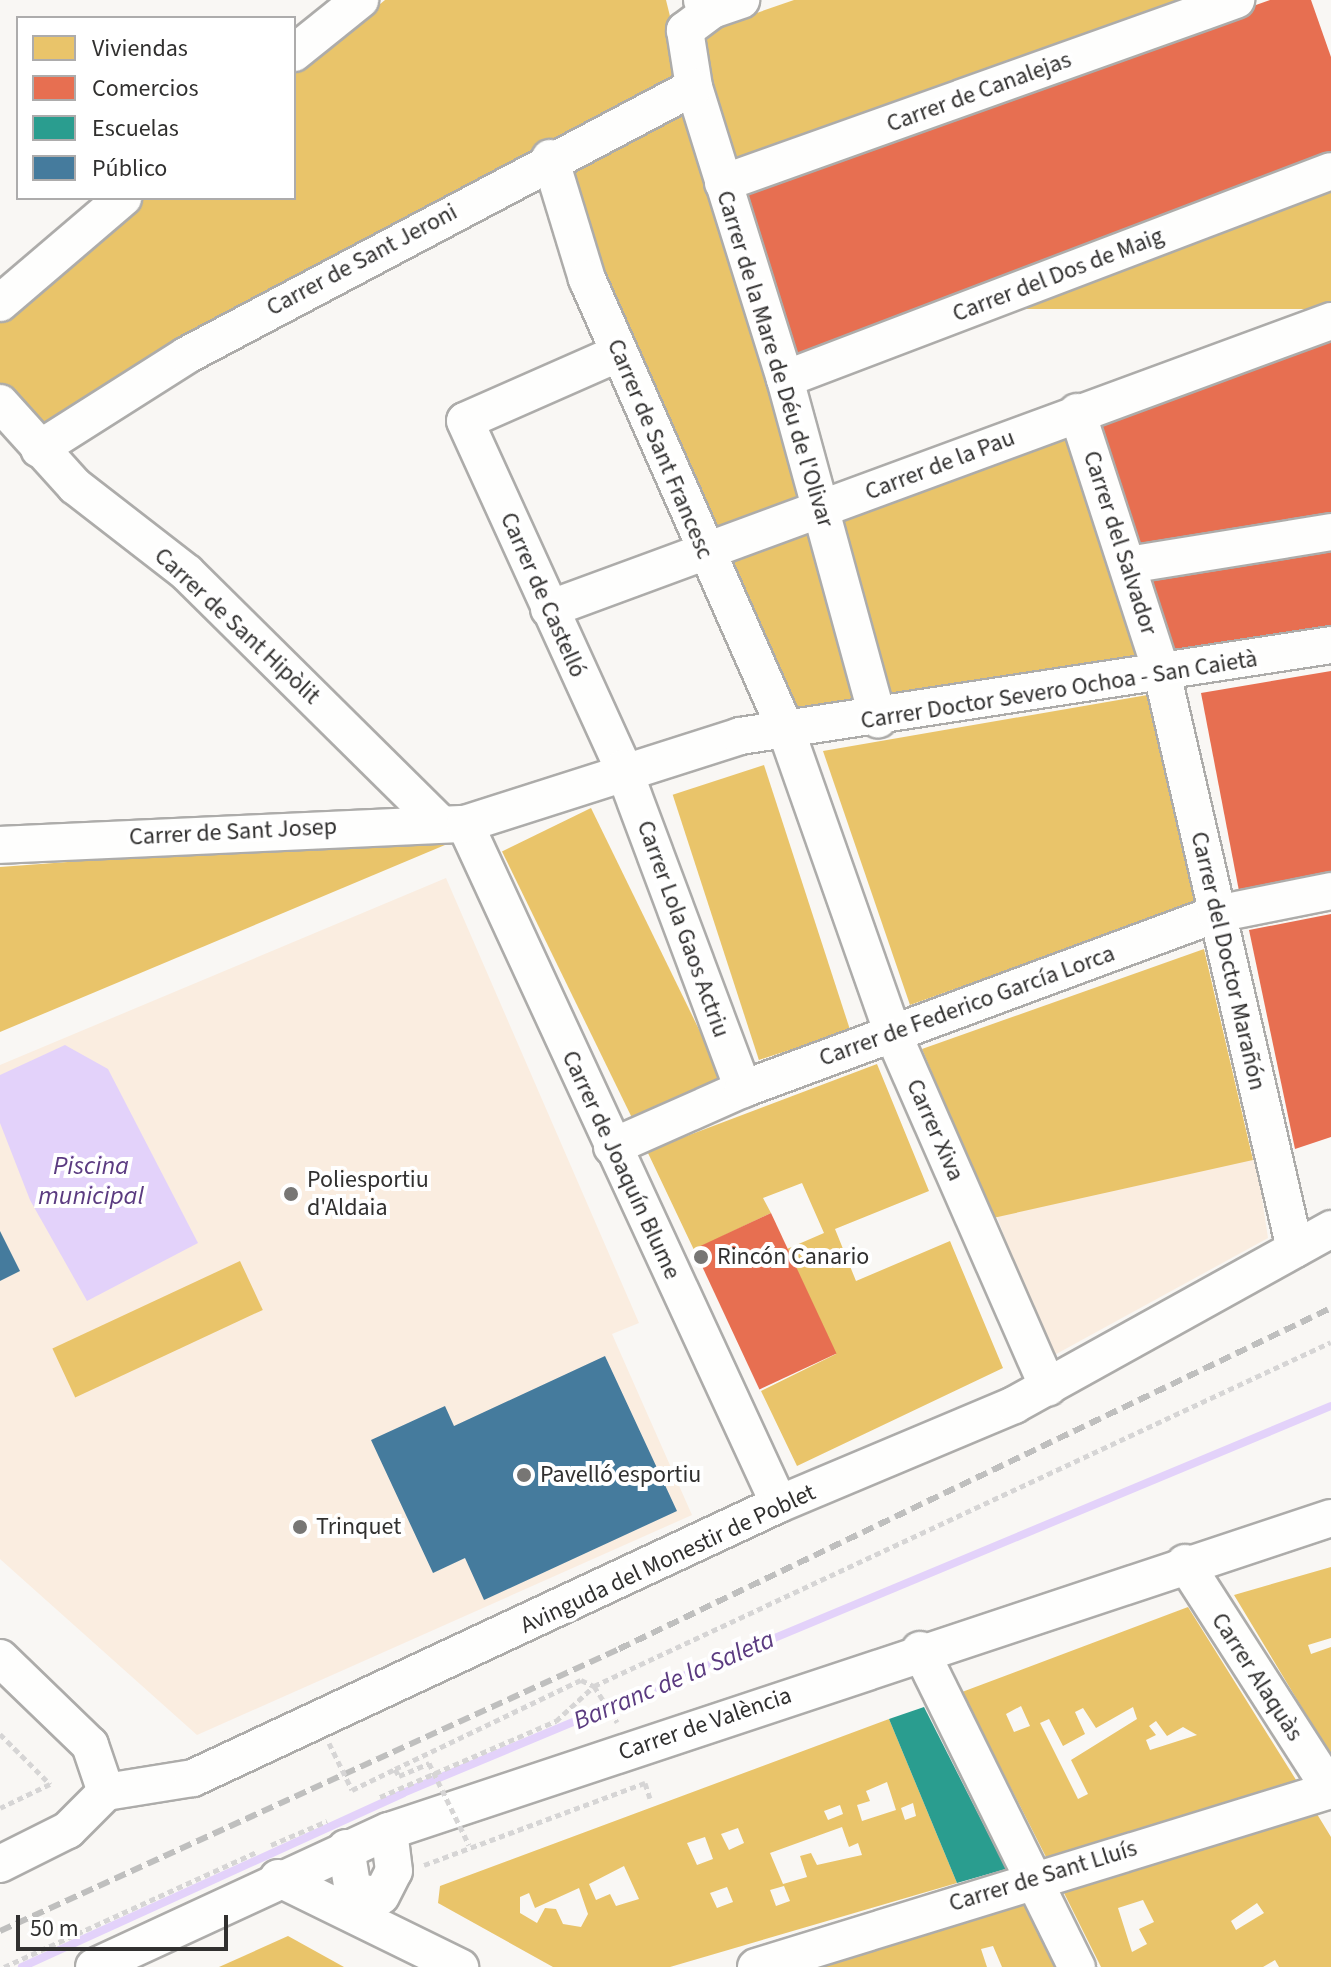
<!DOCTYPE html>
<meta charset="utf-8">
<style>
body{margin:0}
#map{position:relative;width:1331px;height:1967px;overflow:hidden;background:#f9f7f4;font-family:"Source Sans 3",sans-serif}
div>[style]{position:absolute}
.green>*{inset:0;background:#faede0}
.water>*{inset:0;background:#e3d2fa}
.homes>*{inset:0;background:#e9c46a;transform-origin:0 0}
.shops>*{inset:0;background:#e76f51;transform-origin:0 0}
.schools>*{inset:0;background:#2a9d8f}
.public>*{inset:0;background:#457b9d}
.stream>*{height:8px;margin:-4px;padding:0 4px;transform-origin:4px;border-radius:4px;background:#e3d2fa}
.path>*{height:5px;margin-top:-2.5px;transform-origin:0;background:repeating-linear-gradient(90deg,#d6d5d5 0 6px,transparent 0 10px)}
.roads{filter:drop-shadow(2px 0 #adacaa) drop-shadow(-2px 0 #adacaa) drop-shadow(0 2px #adacaa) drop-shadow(0 -2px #adacaa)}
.minor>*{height:36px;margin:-18px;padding:0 18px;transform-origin:18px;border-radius:18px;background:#fefefd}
.rail>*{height:6px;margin-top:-3px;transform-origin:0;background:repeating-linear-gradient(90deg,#bfbfbe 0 12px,transparent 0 18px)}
.path-bridge>*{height:5px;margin-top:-2.5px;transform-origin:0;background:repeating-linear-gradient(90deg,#d6d5d5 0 6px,transparent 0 10px)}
.dots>*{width:22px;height:22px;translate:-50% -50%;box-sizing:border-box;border:4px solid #fff;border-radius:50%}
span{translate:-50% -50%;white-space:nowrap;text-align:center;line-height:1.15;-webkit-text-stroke:8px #fff;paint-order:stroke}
.street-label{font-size:24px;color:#31302f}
.poi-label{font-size:24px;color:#31302f}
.left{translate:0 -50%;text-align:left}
.water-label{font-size:26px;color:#5b3b80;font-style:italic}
.legend{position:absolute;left:16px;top:16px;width:280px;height:184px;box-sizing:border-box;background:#fff;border:2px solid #adacac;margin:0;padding:10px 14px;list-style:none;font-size:24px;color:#31302f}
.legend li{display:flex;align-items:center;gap:16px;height:40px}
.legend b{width:40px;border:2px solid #adacac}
.scale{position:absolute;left:16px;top:1915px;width:212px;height:36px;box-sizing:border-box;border:4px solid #31302f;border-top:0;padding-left:10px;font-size:24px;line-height:28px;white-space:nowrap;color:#31302f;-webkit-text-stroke:6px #fff;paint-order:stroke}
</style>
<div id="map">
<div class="green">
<i style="clip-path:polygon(446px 878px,639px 1323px,612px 1334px,692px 1515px,197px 1735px,0 1559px,0 1065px)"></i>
<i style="clip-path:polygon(1255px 1153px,1268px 1238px,1049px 1358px,995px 1211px)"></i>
</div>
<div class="water">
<i style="clip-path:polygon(65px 1045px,108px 1069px,198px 1243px,87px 1301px,30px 1200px,0 1123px,0 1075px)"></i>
</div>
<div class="homes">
<i style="clip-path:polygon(385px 0,666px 0,685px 77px,234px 310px,37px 431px,0 389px,0 315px,143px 198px,294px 198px,294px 75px)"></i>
<i style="clip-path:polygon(794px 0,1190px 0,732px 163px,696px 34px)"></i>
<i style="clip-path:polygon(690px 101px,805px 503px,714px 539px,606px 279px,567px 162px)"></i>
<i style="left:1331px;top:186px;width:123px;height:568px;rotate:90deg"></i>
<i style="clip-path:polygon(1070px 428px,1141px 659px,890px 702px,837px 515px)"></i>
<i style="clip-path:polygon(817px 522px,866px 703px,793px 721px,722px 560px)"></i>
<i style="clip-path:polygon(1159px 693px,1194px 903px,910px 1005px,823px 751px)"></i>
<i style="left:764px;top:765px;width:279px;height:96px;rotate:72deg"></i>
<i style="left:591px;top:808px;width:300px;height:99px;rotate:64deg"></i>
<i style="clip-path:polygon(443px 834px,445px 845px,0 1032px,0 867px)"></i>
<i style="clip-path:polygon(1204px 949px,1253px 1160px,993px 1218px,922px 1049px)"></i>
<i style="clip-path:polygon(877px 1064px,929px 1191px,835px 1229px,856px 1281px,950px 1241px,1003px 1368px,797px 1466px,761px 1391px,836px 1354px,787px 1249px,824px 1233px,802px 1183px,763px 1198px,771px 1213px,694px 1250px,647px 1151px)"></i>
<i style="left:240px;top:1261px;width:54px;height:207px;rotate:65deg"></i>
<i style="clip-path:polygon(1331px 1567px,1331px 1638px,1308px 1645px,1311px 1654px,1331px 1647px,1331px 1756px,1234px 1595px)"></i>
<i style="clip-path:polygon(evenodd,1188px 1607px,1298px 1783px,1046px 1857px,962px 1692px,1188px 1607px,1021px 1706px,1030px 1726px,1014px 1732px,1006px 1714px,1021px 1706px,1188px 1607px,1133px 1707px,1137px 1719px,1071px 1760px,1088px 1794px,1078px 1799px,1040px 1723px,1049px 1719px,1063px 1746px,1085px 1734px,1075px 1712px,1083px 1708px,1096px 1728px,1133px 1707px,1188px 1607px,1156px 1721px,1167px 1736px,1183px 1727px,1197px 1735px,1150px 1750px,1146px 1740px,1156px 1735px,1149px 1726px,1156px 1721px)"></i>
<i style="clip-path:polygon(evenodd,889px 1719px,957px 1883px,670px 1967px,553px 1967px,438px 1903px,440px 1886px,889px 1719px,887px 1782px,896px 1810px,862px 1821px,857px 1805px,870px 1801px,866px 1791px,887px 1782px,889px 1719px,913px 1803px,916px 1816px,905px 1820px,901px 1808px,913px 1803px,889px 1719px,840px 1805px,843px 1814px,828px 1820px,824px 1811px,840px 1805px,889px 1719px,842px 1827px,849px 1847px,858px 1843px,862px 1855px,817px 1865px,811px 1853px,800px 1856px,807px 1877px,783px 1884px,770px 1853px,842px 1827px,889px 1719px,738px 1828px,744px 1843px,729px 1850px,721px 1834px,738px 1828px,889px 1719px,705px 1837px,713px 1859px,697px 1865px,687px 1843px,705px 1837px,889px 1719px,624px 1866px,639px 1899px,616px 1906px,610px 1894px,596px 1900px,589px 1884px,624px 1866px,889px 1719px,784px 1886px,790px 1901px,776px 1906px,770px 1890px,784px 1886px,889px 1719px,727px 1887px,733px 1902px,717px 1908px,710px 1893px,727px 1887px,889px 1719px,579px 1888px,588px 1914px,581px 1927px,563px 1924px,556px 1909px,545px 1908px,537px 1923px,520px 1913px,520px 1897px,529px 1893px,535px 1908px,579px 1888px)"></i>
<i style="clip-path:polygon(evenodd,1317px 1814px,1331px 1837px,1331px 1967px,1279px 1967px,1275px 1960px,1263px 1967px,1101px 1967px,1063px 1891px,1317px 1814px,1143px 1900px,1154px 1922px,1139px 1929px,1147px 1944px,1132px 1952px,1118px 1908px,1143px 1900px,1317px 1814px,1257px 1903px,1264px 1913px,1236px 1930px,1231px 1921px,1257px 1903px)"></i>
<i style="clip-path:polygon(1023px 1903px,1055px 1967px,1002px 1967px,993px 1946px,981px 1949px,987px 1967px,809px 1967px)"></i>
<i style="clip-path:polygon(288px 1936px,344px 1967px,219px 1967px)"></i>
</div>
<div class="shops">
<i style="clip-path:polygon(1270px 0,1311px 0,1331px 57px,1331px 156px,792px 361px,739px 188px)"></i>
<i style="clip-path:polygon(1331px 331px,1331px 514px,1142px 548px,1098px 418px)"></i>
<i style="clip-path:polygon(1331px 545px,1331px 629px,1175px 654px,1149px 575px)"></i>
<i style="clip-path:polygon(1331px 671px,1331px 874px,1239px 891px,1201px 693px)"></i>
<i style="clip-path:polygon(1331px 914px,1331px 1137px,1295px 1149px,1249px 930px)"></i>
<i style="left:771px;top:1213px;width:155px;height:85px;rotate:65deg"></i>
</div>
<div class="schools">
<i style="clip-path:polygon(924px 1707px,1006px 1869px,957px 1883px,889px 1719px)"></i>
</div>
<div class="public">
<i style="clip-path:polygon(0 1231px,20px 1271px,0 1281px)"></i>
<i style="clip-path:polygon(605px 1356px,677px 1511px,484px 1600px,465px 1558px,433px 1573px,371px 1440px,445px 1406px,454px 1426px)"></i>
</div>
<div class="stream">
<i style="left:22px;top:1967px;width:419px;rotate:-24.5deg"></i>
<i style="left:403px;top:1793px;width:1005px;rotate:-22.64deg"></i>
</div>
<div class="path">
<i style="left:0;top:1734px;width:71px;rotate:45deg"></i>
<i style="left:50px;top:1784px;width:55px;rotate:154.4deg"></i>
<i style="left:395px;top:1769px;width:206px;rotate:-25.6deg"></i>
<i style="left:581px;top:1680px;width:14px;rotate:25deg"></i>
<i style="left:594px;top:1686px;width:43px;rotate:57.4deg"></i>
<i style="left:352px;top:1790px;width:48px;rotate:-26deg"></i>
<i style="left:395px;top:1769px;width:8px;rotate:60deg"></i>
<i style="left:399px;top:1776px;width:33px;rotate:-23deg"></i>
<i style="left:380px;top:1797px;width:192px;rotate:-23.4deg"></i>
<i style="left:556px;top:1721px;width:52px;rotate:-42.6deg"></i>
<i style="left:594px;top:1686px;width:813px;rotate:-25.02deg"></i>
<i style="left:271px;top:1845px;width:61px;rotate:-23.2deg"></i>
<i style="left:424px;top:1865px;width:236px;rotate:-20.4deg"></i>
<i style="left:645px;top:1783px;width:16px;rotate:72deg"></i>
<i style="left:4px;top:1967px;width:279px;rotate:-24.5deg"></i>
</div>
<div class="roads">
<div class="minor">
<i style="left:702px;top:0;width:14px;rotate:45deg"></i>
<i style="left:712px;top:10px;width:31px;rotate:-19deg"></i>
<i style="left:712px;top:10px;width:34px;rotate:143deg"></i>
<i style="left:685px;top:30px;width:58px;rotate:81deg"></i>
<i style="left:694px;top:87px;width:306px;rotate:72.7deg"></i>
<i style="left:785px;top:379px;width:353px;rotate:74.7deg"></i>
<i style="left:294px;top:53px;width:85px;rotate:-38.8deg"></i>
<i style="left:550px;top:158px;width:127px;rotate:73deg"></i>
<i style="left:587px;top:279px;width:496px;rotate:66.2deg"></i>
<i style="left:787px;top:733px;width:319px;rotate:70.6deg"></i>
<i style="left:893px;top:1034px;width:386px;rotate:66.3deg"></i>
<i style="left:723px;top:183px;width:545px;rotate:-19.63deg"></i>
<i style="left:0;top:303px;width:162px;rotate:-40.5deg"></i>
<i style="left:619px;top:353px;width:168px;rotate:156.2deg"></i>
<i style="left:465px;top:421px;width:381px;rotate:65.5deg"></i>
<i style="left:623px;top:768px;width:343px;rotate:69.5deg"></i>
<i style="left:785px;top:379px;width:584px;rotate:-20.85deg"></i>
<i style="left:0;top:403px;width:112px;rotate:47.9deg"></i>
<i style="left:75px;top:486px;width:142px;rotate:37.8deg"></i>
<i style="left:187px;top:573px;width:351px;rotate:44.7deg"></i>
<i style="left:1077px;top:412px;width:274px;rotate:72deg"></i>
<i style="left:1162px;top:673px;width:591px;rotate:77deg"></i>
<i style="left:39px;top:449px;width:175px;rotate:-32.4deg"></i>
<i style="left:187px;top:355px;width:573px;rotate:-27.86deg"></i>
<i style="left:1128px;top:565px;width:206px;rotate:-9.2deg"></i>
<i style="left:549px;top:609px;width:833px;rotate:-20.22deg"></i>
<i style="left:465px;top:824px;width:749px;rotate:65.21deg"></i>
<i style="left:0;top:845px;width:465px;rotate:-2.6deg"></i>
<i style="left:465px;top:824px;width:289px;rotate:-17.7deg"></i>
<i style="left:740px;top:736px;width:598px;rotate:-8.75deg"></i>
<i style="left:612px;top:1147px;width:143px;rotate:-23.9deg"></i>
<i style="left:743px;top:1089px;width:504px;rotate:-20.3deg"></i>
<i style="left:1216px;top:914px;width:117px;rotate:-11.3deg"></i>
<i style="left:1185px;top:1563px;width:270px;rotate:57.3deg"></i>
<i style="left:920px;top:1650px;width:354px;rotate:63.7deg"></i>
<i style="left:0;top:1658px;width:125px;rotate:44deg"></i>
<i style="left:90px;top:1745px;width:50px;rotate:71.2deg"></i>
<i style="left:346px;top:1848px;width:44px;rotate:80.8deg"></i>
<i style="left:353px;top:1891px;width:28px;rotate:10deg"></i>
<i style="left:381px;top:1896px;width:28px;rotate:-63deg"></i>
<i style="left:394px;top:1871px;width:40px;rotate:-97.1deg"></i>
<i style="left:0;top:1864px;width:76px;rotate:-26.6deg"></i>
<i style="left:68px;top:1830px;width:54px;rotate:-45deg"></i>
<i style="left:106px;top:1792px;width:88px;rotate:-9.1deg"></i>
<i style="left:193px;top:1778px;width:647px;rotate:-25.06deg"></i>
<i style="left:779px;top:1504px;width:255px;rotate:-22.8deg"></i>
<i style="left:1014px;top:1405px;width:363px;rotate:-29deg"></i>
<i style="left:278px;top:1878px;width:203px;rotate:26.1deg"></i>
<i style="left:94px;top:1967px;width:325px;rotate:-24.8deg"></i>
<i style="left:389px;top:1831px;width:993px;rotate:-18.38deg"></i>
<i style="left:756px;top:1967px;width:602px;rotate:-17.11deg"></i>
</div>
</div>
<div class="rail">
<i style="left:0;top:1931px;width:680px;rotate:-24.49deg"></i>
<i style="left:619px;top:1649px;width:789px;rotate:-25.59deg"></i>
</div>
<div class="path-bridge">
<i style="left:329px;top:1743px;width:52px;rotate:63.9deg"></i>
<i style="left:429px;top:1763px;width:91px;rotate:64deg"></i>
</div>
<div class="dots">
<i style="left:291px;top:1194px;background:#777674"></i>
<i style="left:701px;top:1257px;background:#777674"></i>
<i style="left:524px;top:1475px;background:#777674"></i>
<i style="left:300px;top:1527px;background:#777674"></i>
</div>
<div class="street-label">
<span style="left:979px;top:92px;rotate:-20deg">Carrer de Canalejas</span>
<span style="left:362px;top:260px;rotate:-28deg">Carrer de Sant Jeroni</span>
<span style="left:1058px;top:275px;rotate:-21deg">Carrer del Dos de Maig</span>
<span style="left:775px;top:359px;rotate:73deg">Carrer de la Mare de Déu de l'Olivar</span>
<span style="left:660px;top:449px;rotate:67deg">Carrer de Sant Francesc</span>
<span style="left:940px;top:465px;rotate:-21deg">Carrer de la Pau</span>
<span style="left:1120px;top:543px;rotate:72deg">Carrer del Salvador</span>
<span style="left:543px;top:595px;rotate:66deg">Carrer de Castelló</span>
<span style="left:237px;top:626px;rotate:43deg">Carrer de Sant Hipòlit</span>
<span style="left:1059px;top:690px;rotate:-9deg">Carrer Doctor Severo Ochoa - San Caietà</span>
<span style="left:233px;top:832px;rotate:-3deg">Carrer de Sant Josep</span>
<span style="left:683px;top:929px;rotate:70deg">Carrer Lola Gaos Actriu</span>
<span style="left:1228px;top:961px;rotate:77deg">Carrer del Doctor Marañón</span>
<span style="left:967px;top:1006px;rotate:-20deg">Carrer de Federico García Lorca</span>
<span style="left:935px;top:1130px;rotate:66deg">Carrer Xiva</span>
<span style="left:621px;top:1165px;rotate:65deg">Carrer de Joaquín Blume</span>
<span style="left:668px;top:1559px;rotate:-25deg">Avinguda del Monestir de Poblet</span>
<span style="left:1257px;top:1677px;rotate:57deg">Carrer Alaquàs</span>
<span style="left:705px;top:1724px;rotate:-19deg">Carrer de València</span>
<span style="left:1043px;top:1876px;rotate:-17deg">Carrer de Sant Lluís</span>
</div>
<div class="poi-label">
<span class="left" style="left:307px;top:1194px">Poliesportiu<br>d'Aldaia</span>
<span class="left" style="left:717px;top:1257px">Rincón Canario</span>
<span class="left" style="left:540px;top:1475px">Pavelló esportiu</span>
<span class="left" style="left:316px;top:1527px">Trinquet</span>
</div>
<div class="water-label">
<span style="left:91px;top:1181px">Piscina<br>municipal</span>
<span style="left:674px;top:1680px;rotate:-23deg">Barranc de la Saleta</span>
</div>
<ul class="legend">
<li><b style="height:22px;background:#e9c46a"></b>Viviendas</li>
<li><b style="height:22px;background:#e76f51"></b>Comercios</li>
<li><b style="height:22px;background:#2a9d8f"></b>Escuelas</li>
<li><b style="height:22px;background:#457b9d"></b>Público</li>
</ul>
<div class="scale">50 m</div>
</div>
